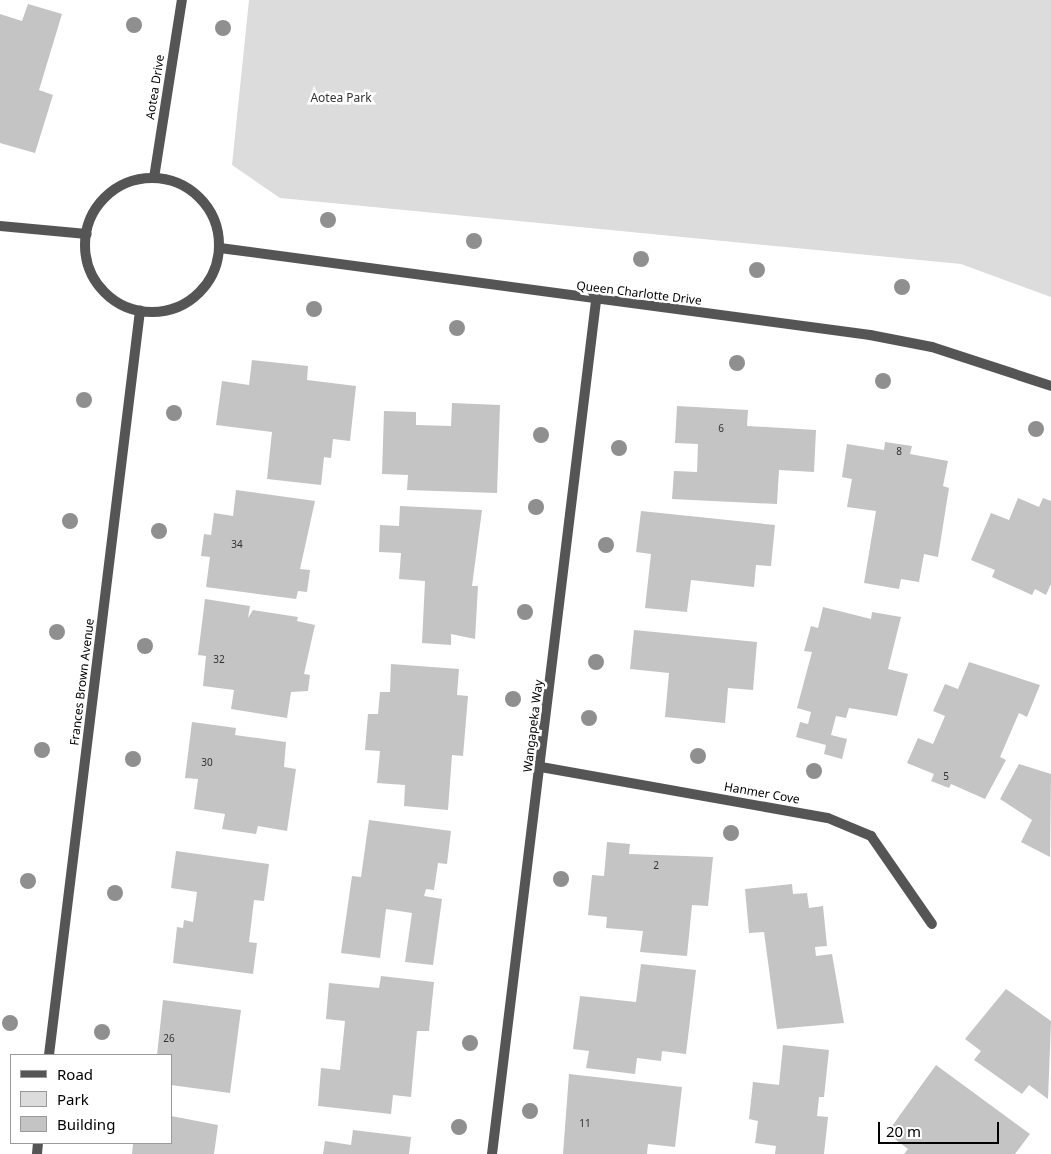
<!DOCTYPE html>
<style>
body{margin:0}
#map{position:relative;width:1051px;height:1154px;overflow:hidden;background:#fff;font-family:"Noto Sans",sans-serif}
div>[style]{position:absolute}
.green>*{inset:0;background:#dcdcdc}
.building>*{inset:0;background:#c4c4c4}
.minor>*{height:10px;margin:-5px;padding:0 5px;transform-origin:5px;border-radius:5px;background:#555}
.tertiary>*{height:10px;margin:-5px;padding:0 5px;transform-origin:5px;border-radius:5px;background:#555}
.tertiary>.ring{margin:-5px;padding:0;box-sizing:content-box;background:none;border:10px solid #555;border-radius:50%}
.trees>*{width:16px;height:16px;margin:-8px;border-radius:50%;background:#8f8f8f}
span{translate:-50% -50%;white-space:nowrap;text-align:center;line-height:1.15;-webkit-text-stroke:5px #fff;paint-order:stroke}
.number-label{font-size:10px;color:#313131}
.number-label span{-webkit-text-stroke-width:0}
.street-label{font-size:12px;color:#000}
.park-label{font-size:12px;color:#333}
.legend{position:absolute;left:10px;top:1054px;width:162px;height:90px;box-sizing:border-box;background:#fff;border:1px solid #999;margin:0;padding:6px 9px;list-style:none;font-size:15px;color:#000}
.legend li{display:flex;align-items:center;gap:10px;height:25px}
.legend b{width:25px;border:1px solid #999}
.scale{position:absolute;left:878px;top:1122px;width:121px;height:22px;box-sizing:border-box;border:2px solid #000;border-top:0;padding-left:6px;font-size:15px;line-height:18px;white-space:nowrap;color:#000;-webkit-text-stroke:4px #fff;paint-order:stroke}
</style>
<div id="map">
<div class="green">
<i style="clip-path:polygon(249px 0,1051px 0,1051px 297px,961px 264px,280px 198px,232px 165px)"></i>
</div>
<div class="building">
<i style="clip-path:polygon(28px 4px,62px 14px,39px 90px,53px 95px,35px 153px,0 143px,0 14px,22px 21px)"></i>
<i style="clip-path:polygon(252px 360px,308px 366px,307px 380px,356px 386px,350px 441px,333px 439px,331px 458px,324px 457px,321px 485px,267px 479px,272px 432px,216px 425px,222px 381px,249px 385px)"></i>
<i style="clip-path:polygon(452px 403px,500px 405px,497px 493px,407px 490px,408px 475px,382px 474px,384px 411px,416px 412px,416px 425px,451px 426px)"></i>
<i style="clip-path:polygon(677px 406px,748px 410px,747px 426px,816px 430px,814px 472px,779px 470px,777px 504px,672px 499px,674px 471px,697px 472px,698px 444px,675px 443px)"></i>
<i style="clip-path:polygon(885px 442px,912px 446px,910px 454px,948px 461px,943px 486px,949px 488px,938px 557px,924px 554px,919px 582px,901px 579px,899px 589px,864px 583px,876px 511px,847px 507px,852px 479px,842px 477px,847px 444px,884px 450px)"></i>
<i style="clip-path:polygon(236px 490px,315px 501px,300px 569px,310px 570px,307px 592px,298px 591px,296px 599px,206px 587px,210px 557px,201px 556px,204px 534px,211px 535px,214px 513px,233px 516px)"></i>
<i style="clip-path:polygon(1018px 498px,1039px 507px,1043px 498px,1051px 501px,1051px 584px,1046px 595px,1035px 589px,1032px 595px,992px 577px,995px 570px,971px 560px,991px 513px,1009px 520px)"></i>
<i style="clip-path:polygon(400px 506px,482px 510px,472px 586px,478px 586px,475px 639px,451px 634px,451px 645px,422px 643px,425px 581px,399px 579px,401px 553px,379px 552px,380px 525px,399px 526px)"></i>
<i style="clip-path:polygon(641px 511px,775px 525px,771px 566px,756px 565px,754px 587px,691px 580px,687px 612px,645px 608px,651px 554px,636px 552px)"></i>
<i style="clip-path:polygon(205px 599px,250px 606px,248px 618px,253px 610px,298px 617px,297px 621px,315px 625px,304px 674px,310px 675px,308px 691px,291px 692px,287px 718px,231px 709px,234px 690px,203px 686px,206px 656px,198px 655px)"></i>
<i style="clip-path:polygon(823px 607px,871px 619px,872px 612px,901px 617px,888px 669px,908px 674px,897px 716px,849px 708px,846px 718px,836px 716px,831px 735px,847px 739px,842px 759px,824px 754px,826px 745px,796px 737px,800px 722px,808px 724px,811px 712px,797px 708px,812px 652px,804px 651px,811px 626px,818px 628px)"></i>
<i style="clip-path:polygon(634px 630px,757px 642px,753px 690px,728px 688px,725px 723px,665px 717px,669px 673px,630px 669px)"></i>
<i style="clip-path:polygon(969px 662px,1040px 685px,1027px 717px,1019px 713px,1000px 757px,1006px 760px,985px 799px,951px 784px,949px 788px,931px 781px,934px 774px,907px 763px,918px 738px,933px 744px,945px 716px,933px 711px,945px 684px,958px 689px)"></i>
<i style="clip-path:polygon(391px 664px,459px 669px,457px 695px,468px 696px,463px 756px,452px 755px,448px 810px,404px 806px,405px 785px,377px 783px,380px 751px,365px 750px,368px 714px,378px 714px,380px 692px,390px 692px)"></i>
<i style="clip-path:polygon(192px 722px,236px 728px,235px 735px,286px 742px,284px 767px,296px 769px,287px 831px,258px 826px,256px 834px,222px 829px,225px 814px,194px 809px,198px 779px,185px 778px)"></i>
<i style="clip-path:polygon(1019px 764px,1051px 774px,1050px 857px,1021px 842px,1032px 820px,1000px 799px)"></i>
<i style="clip-path:polygon(369px 820px,451px 831px,447px 864px,438px 863px,434px 890px,426px 889px,424px 896px,442px 899px,433px 965px,405px 962px,412px 913px,386px 909px,380px 958px,341px 953px,352px 876px,361px 877px)"></i>
<i style="clip-path:polygon(607px 842px,630px 844px,629px 854px,713px 857px,708px 906px,692px 905px,687px 956px,640px 952px,643px 931px,606px 928px,607px 917px,588px 915px,592px 875px,604px 876px)"></i>
<i style="clip-path:polygon(176px 851px,269px 864px,264px 901px,254px 900px,249px 942px,257px 943px,253px 974px,173px 963px,177px 927px,183px 928px,184px 920px,193px 922px,197px 892px,171px 888px)"></i>
<i style="clip-path:polygon(792px 884px,793px 894px,807px 893px,809px 908px,823px 906px,827px 946px,815px 947px,816px 956px,832px 954px,844px 1023px,777px 1029px,764px 932px,749px 933px,745px 889px)"></i>
<i style="clip-path:polygon(641px 964px,696px 970px,686px 1054px,662px 1051px,661px 1061px,637px 1058px,635px 1074px,586px 1068px,589px 1051px,573px 1049px,580px 996px,636px 1002px)"></i>
<i style="clip-path:polygon(381px 976px,434px 982px,429px 1031px,417px 1031px,411px 1097px,393px 1095px,391px 1114px,318px 1106px,321px 1068px,340px 1070px,345px 1021px,326px 1019px,329px 983px,379px 988px)"></i>
<i style="clip-path:polygon(1006px 989px,1051px 1021px,1048px 1099px,1029px 1085px,1022px 1094px,974px 1060px,981px 1051px,965px 1039px)"></i>
<i style="clip-path:polygon(163px 1000px,241px 1010px,230px 1093px,171px 1085px,171px 1055px,157px 1055px)"></i>
<i style="clip-path:polygon(783px 1045px,829px 1050px,824px 1097px,819px 1097px,817px 1116px,828px 1117px,824px 1154px,775px 1154px,776px 1146px,755px 1143px,758px 1121px,749px 1119px,753px 1082px,779px 1085px)"></i>
<i style="clip-path:polygon(936px 1065px,1030px 1134px,1015px 1154px,904px 1154px,908px 1149px,887px 1133px)"></i>
<i style="clip-path:polygon(569px 1074px,682px 1087px,675px 1147px,648px 1144px,647px 1154px,563px 1154px)"></i>
<i style="clip-path:polygon(171px 1116px,218px 1125px,214px 1154px,132px 1154px,133px 1144px,171px 1143px)"></i>
<i style="clip-path:polygon(353px 1130px,411px 1137px,409px 1154px,323px 1154px,325px 1141px,351px 1145px)"></i>
</div>
<div class="minor">
<i style="left:0;top:226px;width:87px;rotate:5.3deg"></i>
<i style="left:220px;top:248px;width:656px;rotate:7.62deg"></i>
<i style="left:870px;top:335px;width:63px;rotate:11deg"></i>
<i style="left:932px;top:347px;width:125px;rotate:18.1deg"></i>
<i style="left:541px;top:767px;width:291px;rotate:10.1deg"></i>
<i style="left:828px;top:818px;width:47px;rotate:22.7deg"></i>
<i style="left:871px;top:836px;width:107px;rotate:55.3deg"></i>
<i style="left:492px;top:1154px;width:859px;rotate:-83.05deg"></i>
</div>
<div class="tertiary">
<i style="left:154px;top:178px;width:180px;rotate:-81.1deg"></i>
<i class="ring" style="left:85px;top:178px;width:124px;height:124px"></i>
<i style="left:49px;top:1055px;width:750px;rotate:-83.03deg"></i>
<i style="left:37px;top:1154px;width:11px;rotate:-85deg"></i>
</div>
<div class="trees">
<i style="left:134px;top:25px"></i>
<i style="left:223px;top:28px"></i>
<i style="left:328px;top:220px"></i>
<i style="left:474px;top:241px"></i>
<i style="left:641px;top:259px"></i>
<i style="left:757px;top:270px"></i>
<i style="left:902px;top:287px"></i>
<i style="left:314px;top:309px"></i>
<i style="left:457px;top:328px"></i>
<i style="left:737px;top:363px"></i>
<i style="left:883px;top:381px"></i>
<i style="left:84px;top:400px"></i>
<i style="left:174px;top:413px"></i>
<i style="left:1036px;top:429px"></i>
<i style="left:541px;top:435px"></i>
<i style="left:619px;top:448px"></i>
<i style="left:536px;top:507px"></i>
<i style="left:70px;top:521px"></i>
<i style="left:159px;top:531px"></i>
<i style="left:606px;top:545px"></i>
<i style="left:525px;top:612px"></i>
<i style="left:57px;top:632px"></i>
<i style="left:145px;top:646px"></i>
<i style="left:596px;top:662px"></i>
<i style="left:513px;top:699px"></i>
<i style="left:589px;top:718px"></i>
<i style="left:42px;top:750px"></i>
<i style="left:698px;top:756px"></i>
<i style="left:133px;top:759px"></i>
<i style="left:814px;top:771px"></i>
<i style="left:731px;top:833px"></i>
<i style="left:561px;top:879px"></i>
<i style="left:28px;top:881px"></i>
<i style="left:115px;top:893px"></i>
<i style="left:10px;top:1023px"></i>
<i style="left:102px;top:1032px"></i>
<i style="left:470px;top:1043px"></i>
<i style="left:530px;top:1111px"></i>
<i style="left:459px;top:1127px"></i>
</div>
<div class="number-label">
<span style="left:721px;top:429px">6</span>
<span style="left:899px;top:452px">8</span>
<span style="left:237px;top:545px">34</span>
<span style="left:219px;top:660px">32</span>
<span style="left:207px;top:763px">30</span>
<span style="left:946px;top:777px">5</span>
<span style="left:656px;top:866px">2</span>
<span style="left:169px;top:1039px">26</span>
<span style="left:585px;top:1124px">11</span>
</div>
<div class="street-label">
<span style="left:155px;top:87px;rotate:-81deg">Aotea Drive</span>
<span style="left:639px;top:293px;rotate:7deg">Queen Charlotte Drive</span>
<span style="left:82px;top:682px;rotate:-83deg">Frances Brown Avenue</span>
<span style="left:533px;top:726px;rotate:-83deg">Wangapeka Way</span>
<span style="left:762px;top:793px;rotate:10deg">Hanmer Cove</span>
</div>
<div class="park-label">
<span style="left:341px;top:98px">Aotea Park</span>
</div>
<ul class="legend">
<li><b style="height:6px;background:#555"></b>Road</li>
<li><b style="height:14px;background:#dcdcdc"></b>Park</li>
<li><b style="height:14px;background:#c4c4c4"></b>Building</li>
</ul>
<div class="scale">20 m</div>
</div>
